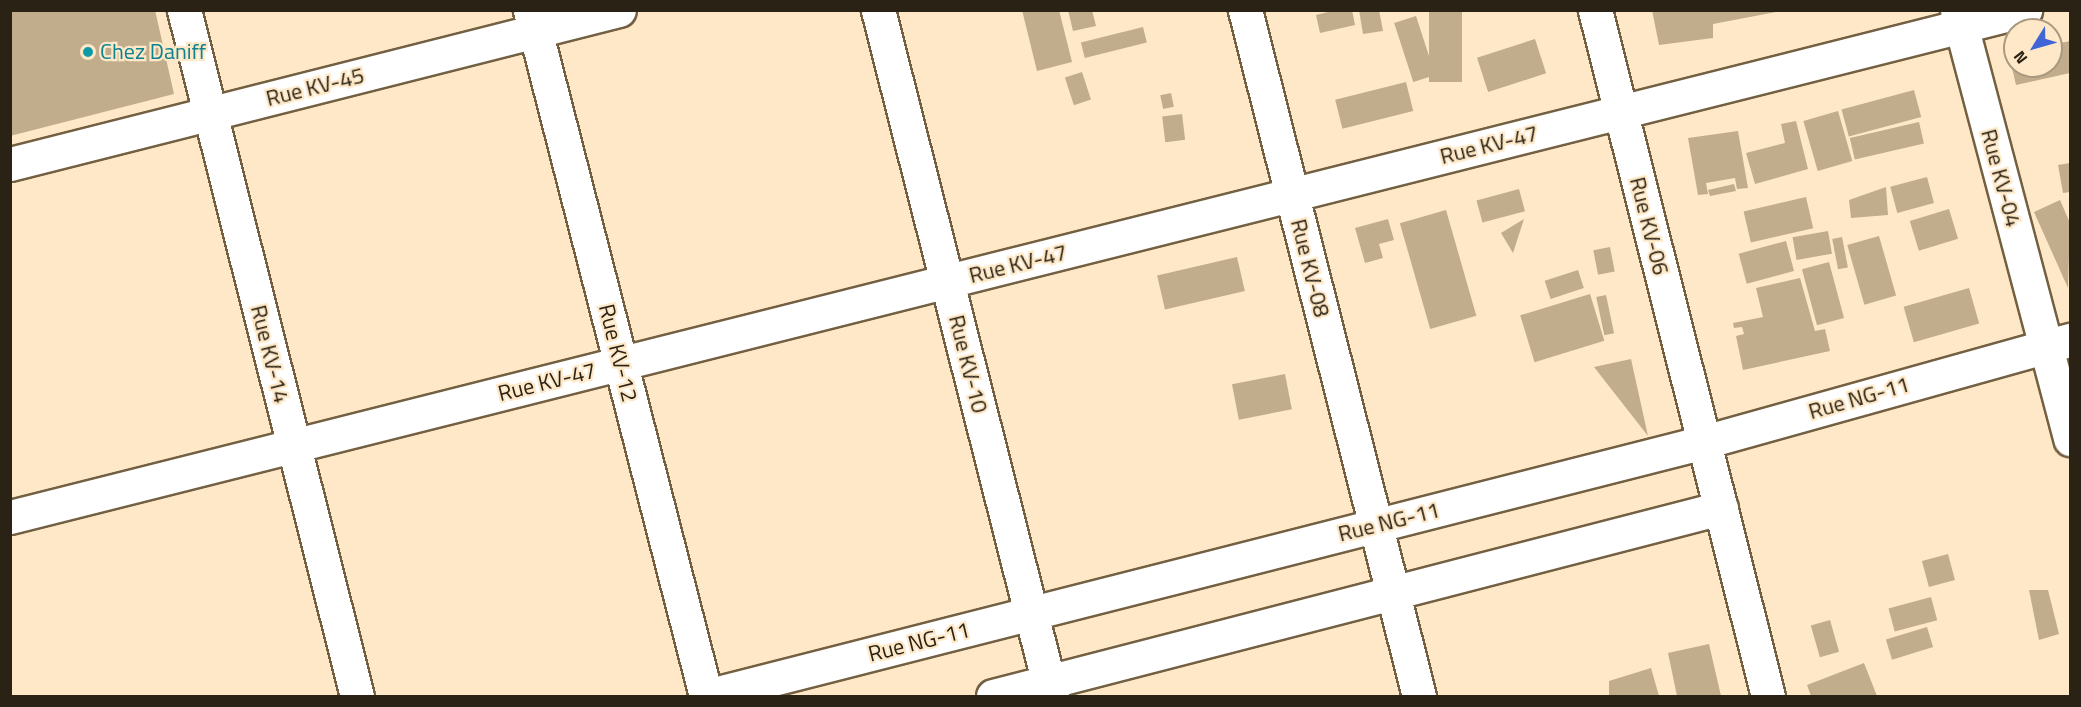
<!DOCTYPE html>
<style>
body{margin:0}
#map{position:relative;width:2081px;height:707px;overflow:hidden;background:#fee8c7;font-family:"Titillium Web",sans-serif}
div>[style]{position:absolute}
.building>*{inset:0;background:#c1ac8c;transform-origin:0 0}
.roads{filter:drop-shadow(2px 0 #736042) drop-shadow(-2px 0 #736042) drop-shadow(0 2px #736042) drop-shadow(0 -2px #736042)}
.minor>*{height:33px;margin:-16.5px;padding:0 16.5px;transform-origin:16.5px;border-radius:16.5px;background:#fff}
.dots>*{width:16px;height:16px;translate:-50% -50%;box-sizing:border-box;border:3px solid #fee8c7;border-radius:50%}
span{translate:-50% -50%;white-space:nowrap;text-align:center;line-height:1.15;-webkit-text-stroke:4.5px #fee8c7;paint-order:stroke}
.culture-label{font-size:22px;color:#0d838f}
.left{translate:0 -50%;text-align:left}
.street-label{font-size:22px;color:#2a2215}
.frame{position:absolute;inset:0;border:12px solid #2a2215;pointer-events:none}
.north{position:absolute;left:2003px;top:18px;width:60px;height:60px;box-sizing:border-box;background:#fee8c7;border:2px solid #a99980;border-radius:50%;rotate:233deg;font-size:16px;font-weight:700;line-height:24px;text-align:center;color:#2a2215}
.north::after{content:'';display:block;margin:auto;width:21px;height:27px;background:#3f65d7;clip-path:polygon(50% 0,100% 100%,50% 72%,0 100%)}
</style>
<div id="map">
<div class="building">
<i style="clip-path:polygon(10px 10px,155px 10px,174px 94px,10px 136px)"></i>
<i style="clip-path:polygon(1022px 10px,1059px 10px,1072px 62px,1037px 71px)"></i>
<i style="clip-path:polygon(1068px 10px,1092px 10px,1096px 26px,1073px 31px)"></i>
<i style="clip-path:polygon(1336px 10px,1352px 10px,1355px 25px,1320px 33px,1316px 15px)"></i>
<i style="clip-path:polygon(1359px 10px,1379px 10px,1383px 31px,1363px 34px)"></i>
<i style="left:1429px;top:10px;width:33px;height:72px"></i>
<i style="clip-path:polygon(1652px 10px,1776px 10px,1776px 12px,1713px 24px,1713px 38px,1659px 45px)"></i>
<i style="left:1416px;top:16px;width:62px;height:23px;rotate:72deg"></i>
<i style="left:1143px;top:27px;width:16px;height:64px;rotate:76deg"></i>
<i style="left:1535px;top:39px;width:36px;height:61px;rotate:72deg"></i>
<i style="clip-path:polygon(2070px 41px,2070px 73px,2016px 85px,2009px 55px,2015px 53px,2015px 66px,2051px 66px,2051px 45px)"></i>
<i style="left:1082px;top:72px;width:29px;height:18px;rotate:72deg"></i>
<i style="left:1406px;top:82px;width:30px;height:73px;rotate:76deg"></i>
<i style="left:1914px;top:90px;width:28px;height:75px;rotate:75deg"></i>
<i style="left:1171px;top:93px;width:14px;height:11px;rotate:78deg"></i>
<i style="left:1838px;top:111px;width:52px;height:36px;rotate:74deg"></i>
<i style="left:1182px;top:114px;width:26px;height:20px;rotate:83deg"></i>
<i style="clip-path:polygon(1796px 121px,1808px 169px,1755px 184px,1746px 153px,1785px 143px,1781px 124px)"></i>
<i style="left:1919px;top:122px;width:22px;height:71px;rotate:77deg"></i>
<i style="clip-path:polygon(1738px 131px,1748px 188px,1737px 189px,1735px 178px,1706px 183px,1708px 194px,1698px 195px,1688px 138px)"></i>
<i style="clip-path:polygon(2070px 163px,2070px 192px,2063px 193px,2058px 165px)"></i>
<i style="left:1927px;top:177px;width:27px;height:38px;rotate:75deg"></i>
<i style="clip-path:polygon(1734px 184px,1736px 191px,1710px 196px,1708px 190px)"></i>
<i style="clip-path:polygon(1886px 187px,1888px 215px,1851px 218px,1849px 200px)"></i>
<i style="left:1519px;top:189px;width:23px;height:44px;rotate:75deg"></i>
<i style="left:1806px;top:197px;width:32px;height:64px;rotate:77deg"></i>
<i style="clip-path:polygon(2060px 200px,2070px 223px,2068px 288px,2034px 212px)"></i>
<i style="left:1949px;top:209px;width:31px;height:41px;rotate:73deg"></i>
<i style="left:1446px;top:210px;width:110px;height:48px;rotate:74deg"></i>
<i style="clip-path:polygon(1388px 219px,1394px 240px,1379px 244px,1383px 258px,1365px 263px,1355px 228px)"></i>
<i style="clip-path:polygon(1524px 219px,1513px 253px,1501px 233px)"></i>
<i style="left:1828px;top:231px;width:23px;height:36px;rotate:80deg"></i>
<i style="left:1879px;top:236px;width:62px;height:33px;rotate:74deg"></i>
<i style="left:1842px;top:237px;width:31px;height:10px;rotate:79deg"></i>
<i style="left:1786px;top:241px;width:31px;height:49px;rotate:75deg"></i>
<i style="left:1610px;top:247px;width:25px;height:17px;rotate:79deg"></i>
<i style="left:1237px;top:257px;width:35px;height:82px;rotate:77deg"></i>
<i style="left:1829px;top:262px;width:58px;height:28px;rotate:75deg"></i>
<i style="left:1578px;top:270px;width:19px;height:35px;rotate:72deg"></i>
<i style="clip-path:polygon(1800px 278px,1815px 331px,1825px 329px,1830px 351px,1743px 370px,1736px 336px,1744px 334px,1742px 327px,1734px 328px,1733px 323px,1763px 317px,1756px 288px)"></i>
<i style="left:1969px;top:288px;width:37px;height:68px;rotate:74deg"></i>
<i style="left:1590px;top:294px;width:49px;height:73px;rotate:73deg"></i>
<i style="left:1606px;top:295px;width:39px;height:10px;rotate:78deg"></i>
<i style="clip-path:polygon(1631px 359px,1648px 436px,1594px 367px)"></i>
<i style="left:1285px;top:374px;width:36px;height:54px;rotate:79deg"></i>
<i style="left:1948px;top:554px;width:27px;height:27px;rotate:75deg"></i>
<i style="clip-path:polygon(2029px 590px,2048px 590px,2059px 634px,2039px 640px)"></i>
<i style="left:1931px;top:597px;width:24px;height:44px;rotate:75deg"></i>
<i style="left:1830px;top:620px;width:33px;height:20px;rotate:74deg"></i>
<i style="left:1927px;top:627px;width:21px;height:43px;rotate:73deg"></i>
<i style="clip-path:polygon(1709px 644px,1721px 696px,1677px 696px,1668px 653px)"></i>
<i style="clip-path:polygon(1864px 663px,1877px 696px,1811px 696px,1807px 685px)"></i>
<i style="clip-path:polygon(1651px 668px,1659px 696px,1609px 696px,1609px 681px)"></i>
</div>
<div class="roads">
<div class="minor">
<i style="left:184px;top:10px;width:707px;rotate:75.85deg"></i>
<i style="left:530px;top:10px;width:708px;rotate:75.61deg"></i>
<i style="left:878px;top:10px;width:708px;rotate:75.77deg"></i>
<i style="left:1245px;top:10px;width:708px;rotate:75.77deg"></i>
<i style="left:1595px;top:10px;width:707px;rotate:75.85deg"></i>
<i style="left:1957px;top:10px;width:444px;rotate:75.2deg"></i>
<i style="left:10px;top:164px;width:628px;rotate:-14.19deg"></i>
<i style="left:10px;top:517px;width:2078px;rotate:-14.12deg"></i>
<i style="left:706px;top:696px;width:1030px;rotate:-14.28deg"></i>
<i style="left:1704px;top:442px;width:380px;rotate:-15.6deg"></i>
<i style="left:993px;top:696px;width:752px;rotate:-14.48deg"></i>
</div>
</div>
<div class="dots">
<i style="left:88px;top:52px;background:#0f9aa8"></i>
</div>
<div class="culture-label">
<span class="left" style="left:100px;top:52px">Chez Daniff</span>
</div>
<div class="street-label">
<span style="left:315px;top:87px;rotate:-14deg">Rue KV-45</span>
<span style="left:1489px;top:145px;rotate:-14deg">Rue KV-47</span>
<span style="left:2001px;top:178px;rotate:75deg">Rue KV-04</span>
<span style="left:1649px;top:226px;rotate:76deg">Rue KV-06</span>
<span style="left:1018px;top:264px;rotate:-14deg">Rue KV-47</span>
<span style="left:1310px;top:268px;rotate:76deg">Rue KV-08</span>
<span style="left:618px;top:353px;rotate:76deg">Rue KV-12</span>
<span style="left:270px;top:354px;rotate:76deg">Rue KV-14</span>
<span style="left:968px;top:364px;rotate:76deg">Rue KV-10</span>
<span style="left:547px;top:382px;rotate:-14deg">Rue KV-47</span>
<span style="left:1859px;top:398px;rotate:-16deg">Rue NG-11</span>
<span style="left:1389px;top:522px;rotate:-14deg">Rue NG-11</span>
<span style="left:919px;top:642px;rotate:-14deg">Rue NG-11</span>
</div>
<div class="frame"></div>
<div class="north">N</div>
</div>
